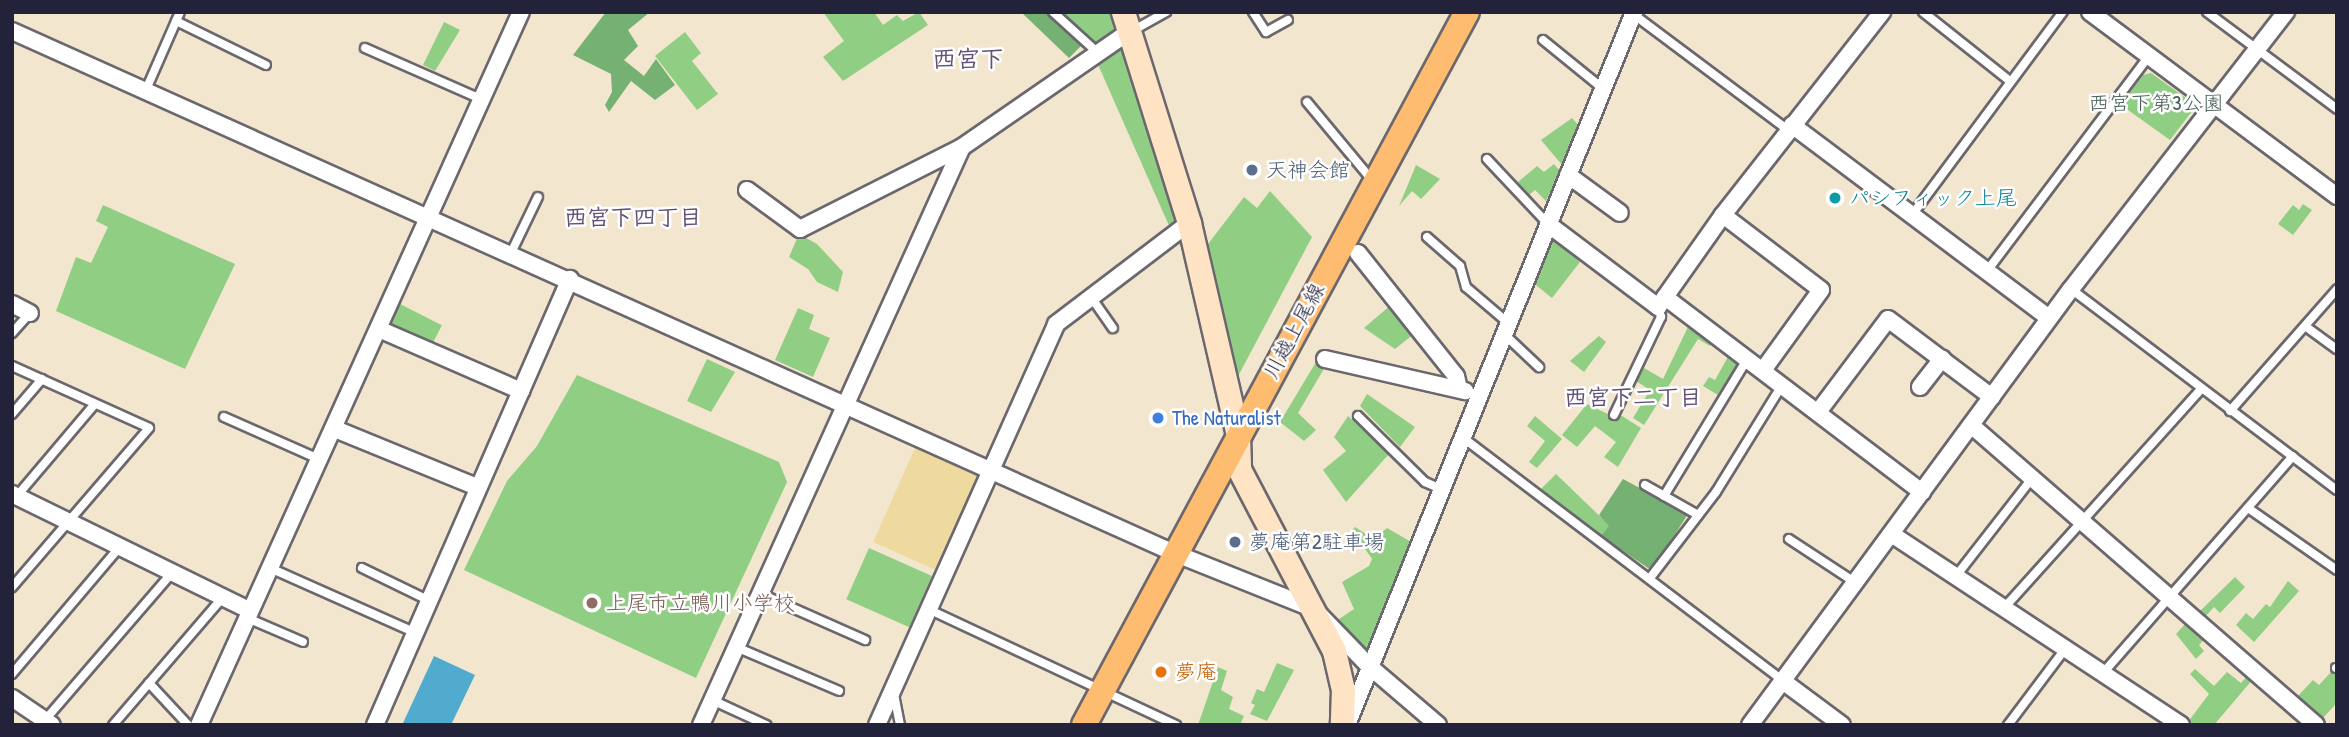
<!DOCTYPE html>
<meta charset="utf-8">
<style>
body{margin:0}
#map{position:relative;width:2349px;height:737px;overflow:hidden;background:#f3e6ce;font-family:"Patrick Hand","Klee One",sans-serif}
div>[style]{position:absolute}
.green>*{inset:0;background:#90ce84;transform-origin:0 0}
.forest>*{inset:0;background:#74b172}
.sand>*{inset:0;background:#eeda9e;transform-origin:0 0}
.water>*{inset:0;background:#51abce}
.roads{filter:drop-shadow(2px 0 #6b676e) drop-shadow(-2px 0 #6b676e) drop-shadow(0 2px #6b676e) drop-shadow(0 -2px #6b676e)}
.lane>*{height:8px;margin:-4px;padding:0 4px;transform-origin:4px;border-radius:4px;background:#fff}
.street>*{height:16px;margin:-8px;padding:0 8px;transform-origin:8px;border-radius:8px;background:#fff}
.secondary>*{height:23px;margin:-11.5px;padding:0 11.5px;transform-origin:11.5px;border-radius:11.5px;background:#fee4c5}
.primary>*{height:24px;margin:-12px;padding:0 12px;transform-origin:12px;border-radius:12px;background:#fdbc6f}
.dots>*{width:19px;height:19px;translate:-50% -50%;box-sizing:border-box;border:4px solid #fff;border-radius:50%}
span{translate:-50% -50%;white-space:nowrap;text-align:center;line-height:1.15;-webkit-text-stroke:5px #fff;paint-order:stroke}
.park-label{font-size:21px;color:#485e55}
.service-label{font-size:21px;color:#4e5e75}
.left{translate:0 -50%;text-align:left}
.culture-label{font-size:21px;color:#0d838f}
.street-label{font-size:21px;color:#22223b}
.shop-label{font-size:21px;color:#366cbe}
.education-label{font-size:21px;color:#785e54}
.food-label{font-size:21px;color:#c56008}
.neighbourhood-label{font-size:23px;color:#605175;font-weight:700}
.quarter-label{font-size:24px;color:#605175;font-weight:700}
.frame{position:absolute;inset:0;border:14px solid #22223b;pointer-events:none}
</style>
<div id="map">
<div class="green">
<i style="clip-path:polygon(823px 12px,874px 12px,883px 25px,897px 15px,903px 21px,919px 12px,928px 25px,843px 81px,823px 57px,844px 41px)"></i>
<i style="clip-path:polygon(1059px 12px,1114px 12px,1120px 30px,1096px 43px)"></i>
<i style="clip-path:polygon(444px 22px,460px 30px,435px 71px,423px 65px)"></i>
<i style="clip-path:polygon(685px 32px,701px 53px,692px 61px,718px 94px,697px 110px,655px 56px)"></i>
<i style="clip-path:polygon(1123px 48px,1178px 224px,1170px 228px,1096px 60px)"></i>
<i style="clip-path:polygon(2151px 73px,2190px 101px,2193px 110px,2170px 140px,2121px 105px,2143px 75px)"></i>
<i style="clip-path:polygon(1572px 118px,1580px 127px,1562px 165px,1541px 140px)"></i>
<i style="clip-path:polygon(1554px 164px,1560px 171px,1546px 201px,1535px 190px,1529px 195px,1518px 182px,1537px 166px,1544px 172px)"></i>
<i style="clip-path:polygon(1416px 165px,1440px 179px,1421px 199px,1412px 191px,1399px 206px)"></i>
<i style="clip-path:polygon(1270px 191px,1312px 237px,1236px 380px,1205px 248px,1244px 197px,1257px 208px)"></i>
<i style="clip-path:polygon(2303px 204px,2312px 210px,2293px 235px,2278px 224px,2293px 205px,2299px 210px)"></i>
<i style="clip-path:polygon(103px 205px,235px 264px,185px 369px,56px 311px,76px 257px,91px 263px,108px 227px,96px 221px)"></i>
<i style="clip-path:polygon(799px 234px,817px 244px,843px 272px,838px 292px,817px 282px,808px 269px,789px 257px)"></i>
<i style="clip-path:polygon(1551px 235px,1580px 262px,1552px 298px,1531px 281px)"></i>
<i style="left:400px;top:304px;width:47px;height:25px;rotate:27deg"></i>
<i style="clip-path:polygon(1392px 304px,1415px 333px,1395px 349px,1364px 328px)"></i>
<i style="clip-path:polygon(798px 308px,814px 315px,809px 329px,830px 338px,813px 377px,775px 360px)"></i>
<i style="clip-path:polygon(1688px 327px,1712px 342px,1710px 346px,1698px 339px,1644px 425px,1633px 418px,1650px 390px,1636px 381px,1644px 368px,1663px 379px)"></i>
<i style="clip-path:polygon(1599px 336px,1606px 342px,1584px 372px,1570px 361px)"></i>
<i style="clip-path:polygon(1729px 355px,1739px 361px,1718px 395px,1703px 386px,1709px 377px,1715px 380px)"></i>
<i style="clip-path:polygon(707px 359px,735px 372px,711px 412px,687px 401px)"></i>
<i style="clip-path:polygon(1316px 362px,1325px 367px,1298px 413px,1316px 430px,1304px 441px,1280px 422px)"></i>
<i style="clip-path:polygon(577px 375px,779px 462px,787px 482px,696px 678px,464px 570px,507px 481px,537px 446px)"></i>
<i style="clip-path:polygon(1367px 394px,1415px 427px,1400px 447px,1360px 406px)"></i>
<i style="clip-path:polygon(1587px 404px,1616px 418px,1619px 414px,1641px 428px,1618px 467px,1604px 457px,1616px 442px,1595px 426px,1577px 447px,1562px 435px)"></i>
<i style="clip-path:polygon(1348px 416px,1389px 454px,1346px 502px,1323px 470px,1346px 451px,1334px 437px)"></i>
<i style="clip-path:polygon(1535px 416px,1562px 439px,1537px 468px,1529px 462px,1545px 441px,1527px 426px)"></i>
<i style="clip-path:polygon(1556px 474px,1610px 526px,1601px 536px,1541px 489px)"></i>
<i style="clip-path:polygon(1355px 527px,1374px 539px,1387px 528px,1413px 543px,1366px 653px,1336px 621px,1354px 609px,1342px 582px,1369px 566px,1372px 559px,1352px 530px)"></i>
<i style="left:869px;top:548px;width:69px;height:56px;rotate:24deg"></i>
<i style="clip-path:polygon(2235px 577px,2245px 587px,2220px 613px,2214px 607px,2205px 617px,2199px 612px)"></i>
<i style="clip-path:polygon(2288px 581px,2299px 591px,2254px 642px,2236px 625px,2246px 613px,2253px 619px,2266px 604px,2270px 607px)"></i>
<i style="clip-path:polygon(2188px 621px,2206px 637px,2199px 645px,2204px 651px,2196px 659px,2176px 634px)"></i>
<i style="clip-path:polygon(1277px 663px,1294px 670px,1267px 721px,1250px 714px,1255px 705px,1251px 703px,1257px 689px,1264px 692px)"></i>
<i style="clip-path:polygon(1218px 667px,1227px 671px,1221px 690px,1233px 697px,1229px 709px,1244px 716px,1240px 725px,1198px 725px)"></i>
<i style="clip-path:polygon(2195px 669px,2214px 686px,2227px 672px,2241px 683px,2248px 675px,2253px 679px,2214px 725px,2192px 725px,2188px 722px,2209px 694px,2190px 674px)"></i>
<i style="clip-path:polygon(2332px 671px,2337px 676px,2337px 703px,2321px 720px,2297px 697px,2313px 680px,2319px 685px)"></i>
</div>
<div class="forest">
<i style="clip-path:polygon(606px 12px,650px 12px,628px 30px,638px 46px,624px 60px,644px 76px,656px 59px,675px 85px,655px 100px,631px 81px,609px 112px,605px 105px,612px 92px,611px 74px,573px 55px)"></i>
<i style="clip-path:polygon(1021px 12px,1043px 12px,1062px 21px,1082px 45px,1069px 58px)"></i>
<i style="clip-path:polygon(1623px 479px,1688px 514px,1654px 567px,1648px 568px,1601px 536px,1609px 526px,1599px 515px)"></i>
</div>
<div class="sand">
<i style="left:915px;top:448px;width:71px;height:103px;rotate:24deg"></i>
</div>
<div class="water">
<i style="clip-path:polygon(434px 656px,475px 675px,451px 725px,407px 725px,403px 723px)"></i>
</div>
<div class="roads">
<div class="lane">
<i style="left:1053px;top:12px;width:58px;rotate:42.2deg"></i>
<i style="left:1253px;top:12px;width:24px;rotate:57deg"></i>
<i style="left:1266px;top:32px;width:25px;rotate:-29deg"></i>
<i style="left:1923px;top:12px;width:112px;rotate:38.5deg"></i>
<i style="left:2207px;top:12px;width:162px;rotate:36.7deg"></i>
<i style="left:1633px;top:14px;width:194px;rotate:36.8deg"></i>
<i style="left:176px;top:21px;width:100px;rotate:26.1deg"></i>
<i style="left:1132px;top:31px;width:39px;rotate:-29deg"></i>
<i style="left:1543px;top:40px;width:76px;rotate:39.1deg"></i>
<i style="left:365px;top:48px;width:129px;rotate:23.8deg"></i>
<i style="left:145px;top:92px;width:87px;rotate:-66.4deg"></i>
<i style="left:1307px;top:102px;width:102px;rotate:50.2deg"></i>
<i style="left:1487px;top:159px;width:89px;rotate:46.8deg"></i>
<i style="left:1912px;top:215px;width:253px;rotate:-53.4deg"></i>
<i style="left:1427px;top:237px;width:44px;rotate:41.3deg"></i>
<i style="left:1460px;top:266px;width:22px;rotate:74deg"></i>
<i style="left:1466px;top:287px;width:54px;rotate:40.5deg"></i>
<i style="left:511px;top:253px;width:62px;rotate:-64.3deg"></i>
<i style="left:1987px;top:271px;width:269px;rotate:-53deg"></i>
<i style="left:2071px;top:289px;width:333px;rotate:37.1deg"></i>
<i style="left:1091px;top:297px;width:38px;rotate:55deg"></i>
<i style="left:2305px;top:326px;width:39px;rotate:36deg"></i>
<i style="left:12px;top:333px;width:27px;rotate:-48deg"></i>
<i style="left:1505px;top:335px;width:47px;rotate:43.3deg"></i>
<i style="left:12px;top:366px;width:150px;rotate:24.3deg"></i>
<i style="left:149px;top:428px;width:210px;rotate:130.7deg"></i>
<i style="left:2230px;top:411px;width:162px;rotate:-48.7deg"></i>
<i style="left:12px;top:414px;width:46px;rotate:-49.4deg"></i>
<i style="left:1614px;top:415px;width:109px;rotate:-64.4deg"></i>
<i style="left:1661px;top:317px;width:10px;rotate:-107deg"></i>
<i style="left:1358px;top:416px;width:94px;rotate:44.6deg"></i>
<i style="left:1425px;top:482px;width:17px;rotate:24deg"></i>
<i style="left:224px;top:417px;width:104px;rotate:23.9deg"></i>
<i style="left:1462px;top:437px;width:403px;rotate:37.2deg"></i>
<i style="left:1645px;top:485px;width:61px;rotate:29.5deg"></i>
<i style="left:1664px;top:496px;width:162px;rotate:-58.7deg"></i>
<i style="left:16px;top:497px;width:122px;rotate:-49.7deg"></i>
<i style="left:2248px;top:508px;width:108px;rotate:34.9deg"></i>
<i style="left:1789px;top:539px;width:80px;rotate:33.3deg"></i>
<i style="left:270px;top:568px;width:158px;rotate:24deg"></i>
<i style="left:362px;top:568px;width:73px;rotate:25.9deg"></i>
<i style="left:1956px;top:576px;width:125px;rotate:-52.1deg"></i>
<i style="left:1650px;top:578px;width:108px;rotate:-52.5deg"></i>
<i style="left:1716px;top:492px;width:126px;rotate:-58.3deg"></i>
<i style="left:761px;top:594px;width:114px;rotate:23.9deg"></i>
<i style="left:2004px;top:608px;width:295px;rotate:-48deg"></i>
<i style="left:928px;top:609px;width:274px;rotate:25.1deg"></i>
<i style="left:245px;top:617px;width:63px;rotate:23.3deg"></i>
<i style="left:736px;top:647px;width:112px;rotate:23.1deg"></i>
<i style="left:2336px;top:668px;width:1px"></i>
<i style="left:2103px;top:673px;width:288px;rotate:-48.8deg"></i>
<i style="left:12px;top:674px;width:165px;rotate:-49.7deg"></i>
<i style="left:149px;top:683px;width:57px;rotate:47.1deg"></i>
<i style="left:894px;top:694px;width:32px;rotate:79deg"></i>
<i style="left:712px;top:700px;width:60px;rotate:24.8deg"></i>
<i style="left:45px;top:720px;width:194px;rotate:-49.2deg"></i>
<i style="left:113px;top:725px;width:169px;rotate:-49.3deg"></i>
<i style="left:2008px;top:725px;width:95px;rotate:-53.1deg"></i>
</div>
<div class="street">
<i style="left:2090px;top:12px;width:308px;rotate:36.7deg"></i>
<i style="left:12px;top:31px;width:1274px;rotate:24.19deg"></i>
<i style="left:1174px;top:553px;width:151px;rotate:21.8deg"></i>
<i style="left:1314px;top:609px;width:79px;rotate:46deg"></i>
<i style="left:1369px;top:666px;width:91px;rotate:40.5deg"></i>
<i style="left:1792px;top:125px;width:321px;rotate:36.9deg"></i>
<i style="left:1568px;top:175px;width:64px;rotate:36.2deg"></i>
<i style="left:747px;top:190px;width:66px;rotate:36.3deg"></i>
<i style="left:800px;top:229px;width:182px;rotate:-26.8deg"></i>
<i style="left:1723px;top:215px;width:123px;rotate:37.4deg"></i>
<i style="left:1821px;top:290px;width:99px;rotate:125.9deg"></i>
<i style="left:1548px;top:224px;width:138px;rotate:37deg"></i>
<i style="left:1658px;top:307px;width:113px;rotate:-54.8deg"></i>
<i style="left:1723px;top:215px;width:258px;rotate:-51.9deg"></i>
<i style="left:1358px;top:253px;width:157px;rotate:51.5deg"></i>
<i style="left:1456px;top:376px;width:13px;rotate:77deg"></i>
<i style="left:1665px;top:297px;width:323px;rotate:37.2deg"></i>
<i style="left:12px;top:304px;width:20px;rotate:27deg"></i>
<i style="left:381px;top:330px;width:153px;rotate:23.5deg"></i>
<i style="left:1325px;top:359px;width:144px;rotate:12.9deg"></i>
<i style="left:1920px;top:387px;width:36px;rotate:-52deg"></i>
<i style="left:1818px;top:412px;width:116px;rotate:-53deg"></i>
<i style="left:1888px;top:319px;width:130px;rotate:36.9deg"></i>
<i style="left:1971px;top:425px;width:457px;rotate:41deg"></i>
<i style="left:335px;top:429px;width:153px;rotate:22.2deg"></i>
<i style="left:12px;top:494px;width:264px;rotate:26.1deg"></i>
<i style="left:1893px;top:535px;width:345px;rotate:33.4deg"></i>
<i style="left:1784px;top:682px;width:72px;rotate:36.6deg"></i>
<i style="left:12px;top:698px;width:48px;rotate:34deg"></i>
<i style="left:199px;top:725px;width:782px;rotate:-65.7deg"></i>
<i style="left:375px;top:725px;width:487px;rotate:-66.4deg"></i>
<i style="left:701px;top:725px;width:634px;rotate:-65.7deg"></i>
<i style="left:962px;top:147px;width:203px;rotate:-34.6deg"></i>
<i style="left:877px;top:725px;width:439px;rotate:-65.9deg"></i>
<i style="left:1056px;top:324px;width:167px;rotate:-37.2deg"></i>
<i style="left:1347px;top:725px;width:769px;rotate:-68.07deg"></i>
<i style="left:1750px;top:725px;width:541px;rotate:-53.64deg"></i>
<i style="left:2071px;top:289px;width:351px;rotate:-52.2deg"></i>
</div>
<div class="secondary">
<i style="left:1123px;top:12px;width:221px;rotate:72.6deg"></i>
<i style="left:1189px;top:223px;width:219px;rotate:77deg"></i>
<i style="left:1238px;top:436px;width:33px;rotate:88deg"></i>
<i style="left:1239px;top:469px;width:205px;rotate:62.4deg"></i>
<i style="left:1334px;top:651px;width:39px;rotate:77deg"></i>
<i style="left:1343px;top:689px;width:36px;rotate:92deg"></i>
</div>
<div class="primary">
<i style="left:1084px;top:725px;width:809px;rotate:-61.76deg"></i>
</div>
</div>
<div class="dots">
<i style="left:1252px;top:170px;background:#5c6f8a"></i>
<i style="left:1835px;top:198px;background:#0f9aa8"></i>
<i style="left:1158px;top:418px;background:#3f7fe0"></i>
<i style="left:1235px;top:542px;background:#5c6f8a"></i>
<i style="left:592px;top:603px;background:#8d6e63"></i>
<i style="left:1161px;top:672px;background:#e8710a"></i>
</div>
<div class="park-label">
<span style="left:2156px;top:103px">西宮下第3公園</span>
</div>
<div class="service-label">
<span class="left" style="left:1266px;top:170px">天神会館</span>
<span class="left" style="left:1249px;top:542px">夢庵第2駐車場</span>
</div>
<div class="culture-label">
<span class="left" style="left:1849px;top:198px">パシフィック上尾</span>
</div>
<div class="street-label">
<span style="left:1294px;top:331px;rotate:-62deg">川越上尾線</span>
</div>
<div class="shop-label">
<span class="left" style="left:1172px;top:418px">The Naturalist</span>
</div>
<div class="education-label">
<span class="left" style="left:606px;top:603px">上尾市立鴨川小学校</span>
</div>
<div class="food-label">
<span class="left" style="left:1175px;top:672px">夢庵</span>
</div>
<div class="neighbourhood-label">
<span style="left:633px;top:217px">西宮下四丁目</span>
<span style="left:1633px;top:397px">西宮下二丁目</span>
</div>
<div class="quarter-label">
<span style="left:968px;top:59px">西宮下</span>
</div>
<div class="frame"></div>
</div>
